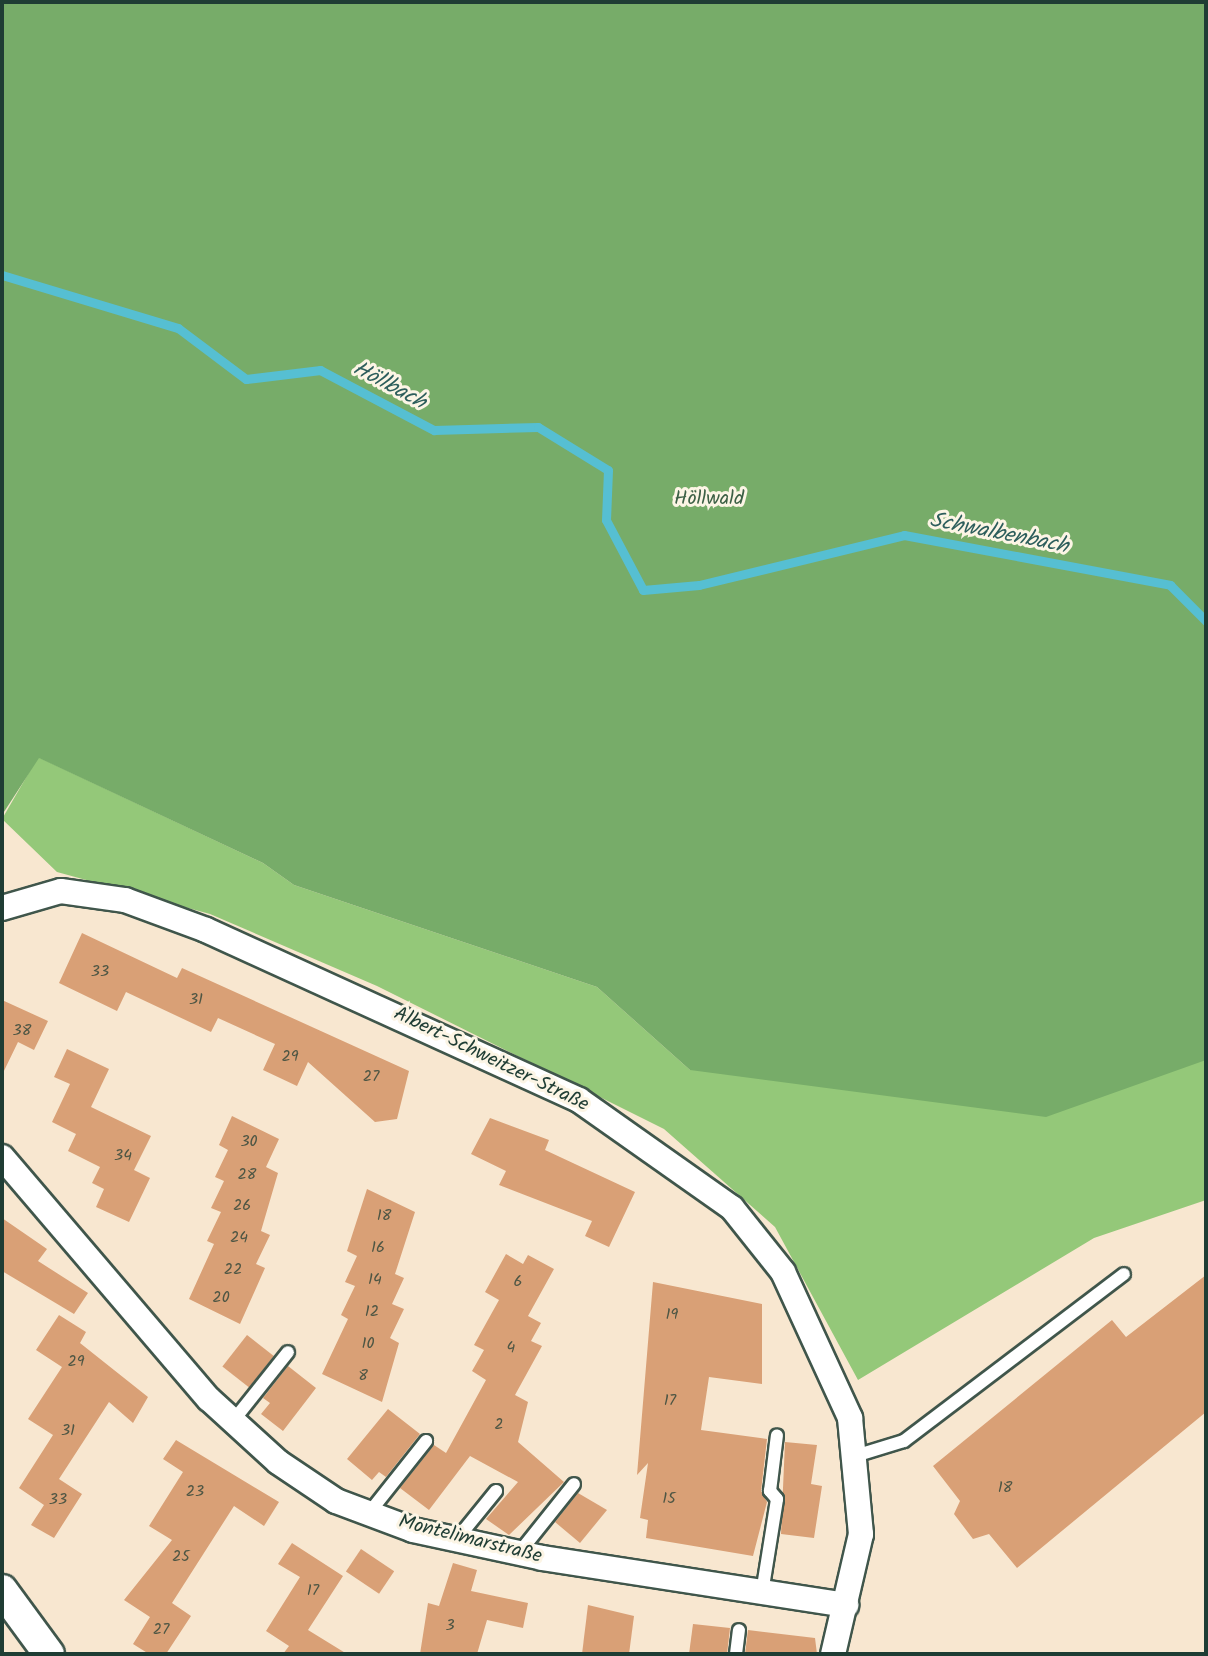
<!DOCTYPE html>
<meta charset="utf-8">
<style>
body{margin:0}
#map{position:relative;width:1208px;height:1656px;overflow:hidden;background:#f8e7d0;font-family:Kalam,sans-serif}
div>[style]{position:absolute}
.green>*{inset:0;background:#94c879}
.forest>*{inset:0;background:#77ac69}
.stream>*{height:9px;margin:-4.5px;padding:0 4.5px;transform-origin:4.5px;border-radius:4.5px;background:#56bfd2}
.building>*{inset:0;background:#d9a076;transform-origin:0 0}
.roads{filter:drop-shadow(2px 0 #40564b) drop-shadow(-2px 0 #40564b) drop-shadow(0 2px #40564b) drop-shadow(0 -2px #40564b)}
.service>*{height:12px;margin:-6px;padding:0 6px;transform-origin:6px;border-radius:6px;background:#fff}
.minor>*{height:24px;margin:-12px;padding:0 12px;transform-origin:12px;border-radius:12px;background:#fff}
.tertiary>*{height:30px;margin:-15px;padding:0 15px;transform-origin:15px;border-radius:15px;background:#fff}
span{translate:-50% -50%;white-space:nowrap;text-align:center;line-height:1.15;-webkit-text-stroke:6px #fcf5e5;paint-order:stroke}
.number-label{font-size:16px;color:#4e5644}
.number-label span{-webkit-text-stroke-width:0}
.park-label{font-size:20px;color:#3c6045}
.street-label{font-size:20px;color:#1f3d34}
.water-label{font-size:22px;color:#2d5e5c;font-style:italic}
.frame{position:absolute;inset:0;border:4px solid #1f3d34;pointer-events:none}
</style>
<div id="map">
<div class="green">
<i style="clip-path:polygon(38px 757px,263px 863px,294px 885px,597px 987px,690px 1070px,1206px 1060px,1206px 1200px,1094px 1238px,858px 1380px,775px 1227px,664px 1129px,377px 986px,210px 914px,57px 872px,2px 819px)"></i>
</div>
<div class="forest">
<i style="clip-path:polygon(2px 2px,1206px 2px,1206px 1060px,1046px 1117px,690px 1070px,597px 987px,294px 885px,263px 863px,39px 758px,2px 815px)"></i>
</div>
<div class="stream">
<i style="left:2px;top:275px;width:184px;rotate:16.8deg"></i>
<i style="left:178px;top:328px;width:85px;rotate:36.9deg"></i>
<i style="left:246px;top:379px;width:75px;rotate:-6.9deg"></i>
<i style="left:320px;top:370px;width:129px;rotate:27.8deg"></i>
<i style="left:434px;top:430px;width:104px;rotate:-1.7deg"></i>
<i style="left:538px;top:427px;width:82px;rotate:31.6deg"></i>
<i style="left:608px;top:470px;width:50px;rotate:92.3deg"></i>
<i style="left:606px;top:520px;width:79px;rotate:62.1deg"></i>
<i style="left:643px;top:590px;width:56px;rotate:-5.1deg"></i>
<i style="left:699px;top:585px;width:211px;rotate:-13.7deg"></i>
<i style="left:904px;top:535px;width:271px;rotate:10.6deg"></i>
<i style="left:1170px;top:585px;width:51px;rotate:45deg"></i>
</div>
<div class="building">
<i style="clip-path:polygon(82px 933px,177px 978px,182px 968px,409px 1071px,397px 1119px,375px 1122px,308px 1062px,297px 1086px,263px 1070px,275px 1044px,218px 1018px,211px 1032px,126px 992px,117px 1011px,59px 983px)"></i>
<i style="clip-path:polygon(2px 1000px,48px 1021px,34px 1050px,18px 1042px,2px 1075px)"></i>
<i style="clip-path:polygon(67px 1049px,109px 1069px,91px 1107px,151px 1136px,134px 1170px,150px 1178px,129px 1222px,96px 1207px,104px 1189px,92px 1183px,100px 1167px,68px 1151px,76px 1134px,52px 1122px,70px 1084px,54px 1077px)"></i>
<i style="clip-path:polygon(232px 1116px,279px 1139px,266px 1167px,278px 1173px,261px 1231px,270px 1235px,256px 1264px,265px 1268px,240px 1324px,189px 1299px,214px 1244px,207px 1241px,221px 1212px,211px 1208px,224px 1181px,215px 1177px,228px 1150px,219px 1145px)"></i>
<i style="clip-path:polygon(490px 1118px,549px 1140px,545px 1150px,635px 1192px,609px 1247px,585px 1236px,592px 1221px,499px 1185px,506px 1171px,471px 1154px)"></i>
<i style="clip-path:polygon(367px 1189px,415px 1212px,395px 1274px,404px 1278px,392px 1304px,404px 1309px,390px 1338px,399px 1343px,382px 1402px,322px 1374px,348px 1319px,341px 1315px,355px 1286px,345px 1282px,357px 1256px,347px 1251px)"></i>
<i style="clip-path:polygon(2px 1218px,47px 1249px,38px 1261px,88px 1293px,74px 1314px,2px 1271px)"></i>
<i style="clip-path:polygon(506px 1254px,523px 1264px,528px 1255px,554px 1269px,528px 1316px,541px 1323px,531px 1341px,542px 1346px,515px 1395px,528px 1402px,518px 1442px,564px 1482px,509px 1535px,486px 1519px,518px 1482px,470px 1456px,429px 1510px,400px 1488px,434px 1445px,446px 1453px,486px 1380px,472px 1371px,484px 1350px,474px 1345px,499px 1300px,485px 1292px)"></i>
<i style="clip-path:polygon(1206px 1275px,1206px 1412px,1017px 1568px,989px 1534px,973px 1539px,954px 1514px,960px 1501px,933px 1466px,1112px 1320px,1126px 1337px)"></i>
<i style="clip-path:polygon(653px 1282px,762px 1304px,762px 1384px,709px 1377px,701px 1430px,767px 1439px,761px 1491px,767px 1502px,753px 1556px,646px 1538px,648px 1520px,640px 1518px,648px 1463px,637px 1475px)"></i>
<i style="clip-path:polygon(59px 1315px,86px 1332px,80px 1343px,148px 1397px,133px 1423px,109px 1402px,59px 1479px,82px 1494px,54px 1538px,31px 1525px,44px 1505px,19px 1488px,53px 1435px,28px 1419px,62px 1367px,36px 1350px)"></i>
<i style="left:247px;top:1335px;width:34px;height:40px;rotate:38deg"></i>
<i style="clip-path:polygon(288px 1366px,316px 1388px,283px 1431px,261px 1414px,270px 1403px,263px 1398px)"></i>
<i style="clip-path:polygon(388px 1409px,420px 1434px,386px 1477px,379px 1472px,372px 1480px,347px 1459px)"></i>
<i style="clip-path:polygon(176px 1440px,279px 1502px,264px 1526px,234px 1506px,172px 1603px,191px 1616px,166px 1654px,149px 1654px,133px 1644px,150px 1617px,124px 1600px,172px 1540px,149px 1526px,183px 1472px,163px 1459px)"></i>
<i style="clip-path:polygon(785px 1442px,817px 1445px,811px 1484px,822px 1486px,814px 1538px,781px 1534px)"></i>
<i style="clip-path:polygon(578px 1493px,607px 1510px,580px 1543px,555px 1522px)"></i>
<i style="clip-path:polygon(292px 1543px,343px 1576px,308px 1630px,347px 1654px,283px 1654px,289px 1646px,266px 1631px,300px 1577px,278px 1564px)"></i>
<i style="left:361px;top:1549px;width:40px;height:27px;rotate:34deg"></i>
<i style="clip-path:polygon(453px 1563px,477px 1570px,471px 1591px,528px 1603px,523px 1628px,487px 1620px,477px 1654px,420px 1654px,428px 1603px,439px 1606px)"></i>
<i style="clip-path:polygon(588px 1605px,634px 1616px,629px 1654px,582px 1654px)"></i>
<i style="clip-path:polygon(693px 1624px,730px 1628px,727px 1654px,689px 1654px)"></i>
<i style="clip-path:polygon(748px 1630px,815px 1638px,817px 1654px,745px 1654px)"></i>
</div>
<div class="roads">
<div class="service">
<i style="left:233px;top:1421px;width:88px;rotate:-51.4deg"></i>
<i style="left:855px;top:1456px;width:51px;rotate:-17deg"></i>
<i style="left:904px;top:1441px;width:276px;rotate:-37.2deg"></i>
<i style="left:369px;top:1513px;width:92px;rotate:-51.6deg"></i>
<i style="left:457px;top:1539px;width:62px;rotate:-50.9deg"></i>
<i style="left:519px;top:1553px;width:88px;rotate:-51.4deg"></i>
<i style="left:762px;top:1593px;width:95px;rotate:-80.9deg"></i>
<i style="left:777px;top:1499px;width:11px;rotate:-131deg"></i>
<i style="left:770px;top:1491px;width:56px;rotate:-82.9deg"></i>
<i style="left:736px;top:1654px;width:24px;rotate:-83deg"></i>
</div>
<div class="minor">
<i style="left:2px;top:908px;width:61px;rotate:-16.1deg"></i>
<i style="left:61px;top:891px;width:65px;rotate:8deg"></i>
<i style="left:125px;top:900px;width:86px;rotate:20.3deg"></i>
<i style="left:206px;top:930px;width:410px;rotate:24.5deg"></i>
<i style="left:579px;top:1100px;width:187px;rotate:35.2deg"></i>
<i style="left:732px;top:1208px;width:82px;rotate:51.4deg"></i>
<i style="left:783px;top:1272px;width:161px;rotate:65.3deg"></i>
<i style="left:850px;top:1418px;width:117px;rotate:84.6deg"></i>
<i style="left:861px;top:1534px;width:123px;rotate:103.1deg"></i>
<i style="left:2px;top:1157px;width:318px;rotate:49.5deg"></i>
<i style="left:209px;top:1399px;width:93px;rotate:42.4deg"></i>
<i style="left:278px;top:1462px;width:70px;rotate:33.9deg"></i>
<i style="left:336px;top:1501px;width:82px;rotate:20.6deg"></i>
<i style="left:413px;top:1530px;width:132px;rotate:12.2deg"></i>
<i style="left:542px;top:1558px;width:308px;rotate:8.8deg"></i>
</div>
<div class="tertiary">
<i style="left:2px;top:1590px;width:79px;rotate:53.7deg"></i>
</div>
</div>
<div class="number-label">
<span style="left:100px;top:972px">33</span>
<span style="left:196px;top:1000px">31</span>
<span style="left:22px;top:1031px">38</span>
<span style="left:290px;top:1057px">29</span>
<span style="left:371px;top:1077px">27</span>
<span style="left:249px;top:1142px">30</span>
<span style="left:123px;top:1156px">34</span>
<span style="left:247px;top:1175px">28</span>
<span style="left:242px;top:1206px">26</span>
<span style="left:384px;top:1216px">18</span>
<span style="left:239px;top:1238px">24</span>
<span style="left:378px;top:1248px">16</span>
<span style="left:233px;top:1270px">22</span>
<span style="left:375px;top:1280px">14</span>
<span style="left:518px;top:1282px">6</span>
<span style="left:221px;top:1298px">20</span>
<span style="left:372px;top:1312px">12</span>
<span style="left:672px;top:1315px">19</span>
<span style="left:368px;top:1344px">10</span>
<span style="left:511px;top:1348px">4</span>
<span style="left:76px;top:1362px">29</span>
<span style="left:363px;top:1376px">8</span>
<span style="left:670px;top:1401px">17</span>
<span style="left:499px;top:1425px">2</span>
<span style="left:68px;top:1431px">31</span>
<span style="left:1005px;top:1488px">18</span>
<span style="left:195px;top:1492px">23</span>
<span style="left:669px;top:1499px">15</span>
<span style="left:58px;top:1500px">33</span>
<span style="left:181px;top:1557px">25</span>
<span style="left:313px;top:1591px">17</span>
<span style="left:450px;top:1626px">3</span>
<span style="left:161px;top:1630px">27</span>
</div>
<div class="park-label">
<span style="left:709px;top:499px">Höllwald</span>
</div>
<div class="street-label">
<span style="left:491px;top:1060px;rotate:26deg">Albert-Schweitzer-Straße</span>
<span style="left:470px;top:1540px;rotate:14deg">Montelimarstraße</span>
</div>
<div class="water-label">
<span style="left:389px;top:386px;rotate:28deg">Höllbach</span>
<span style="left:999px;top:534px;rotate:11deg">Schwalbenbach</span>
</div>
<div class="frame"></div>
</div>
